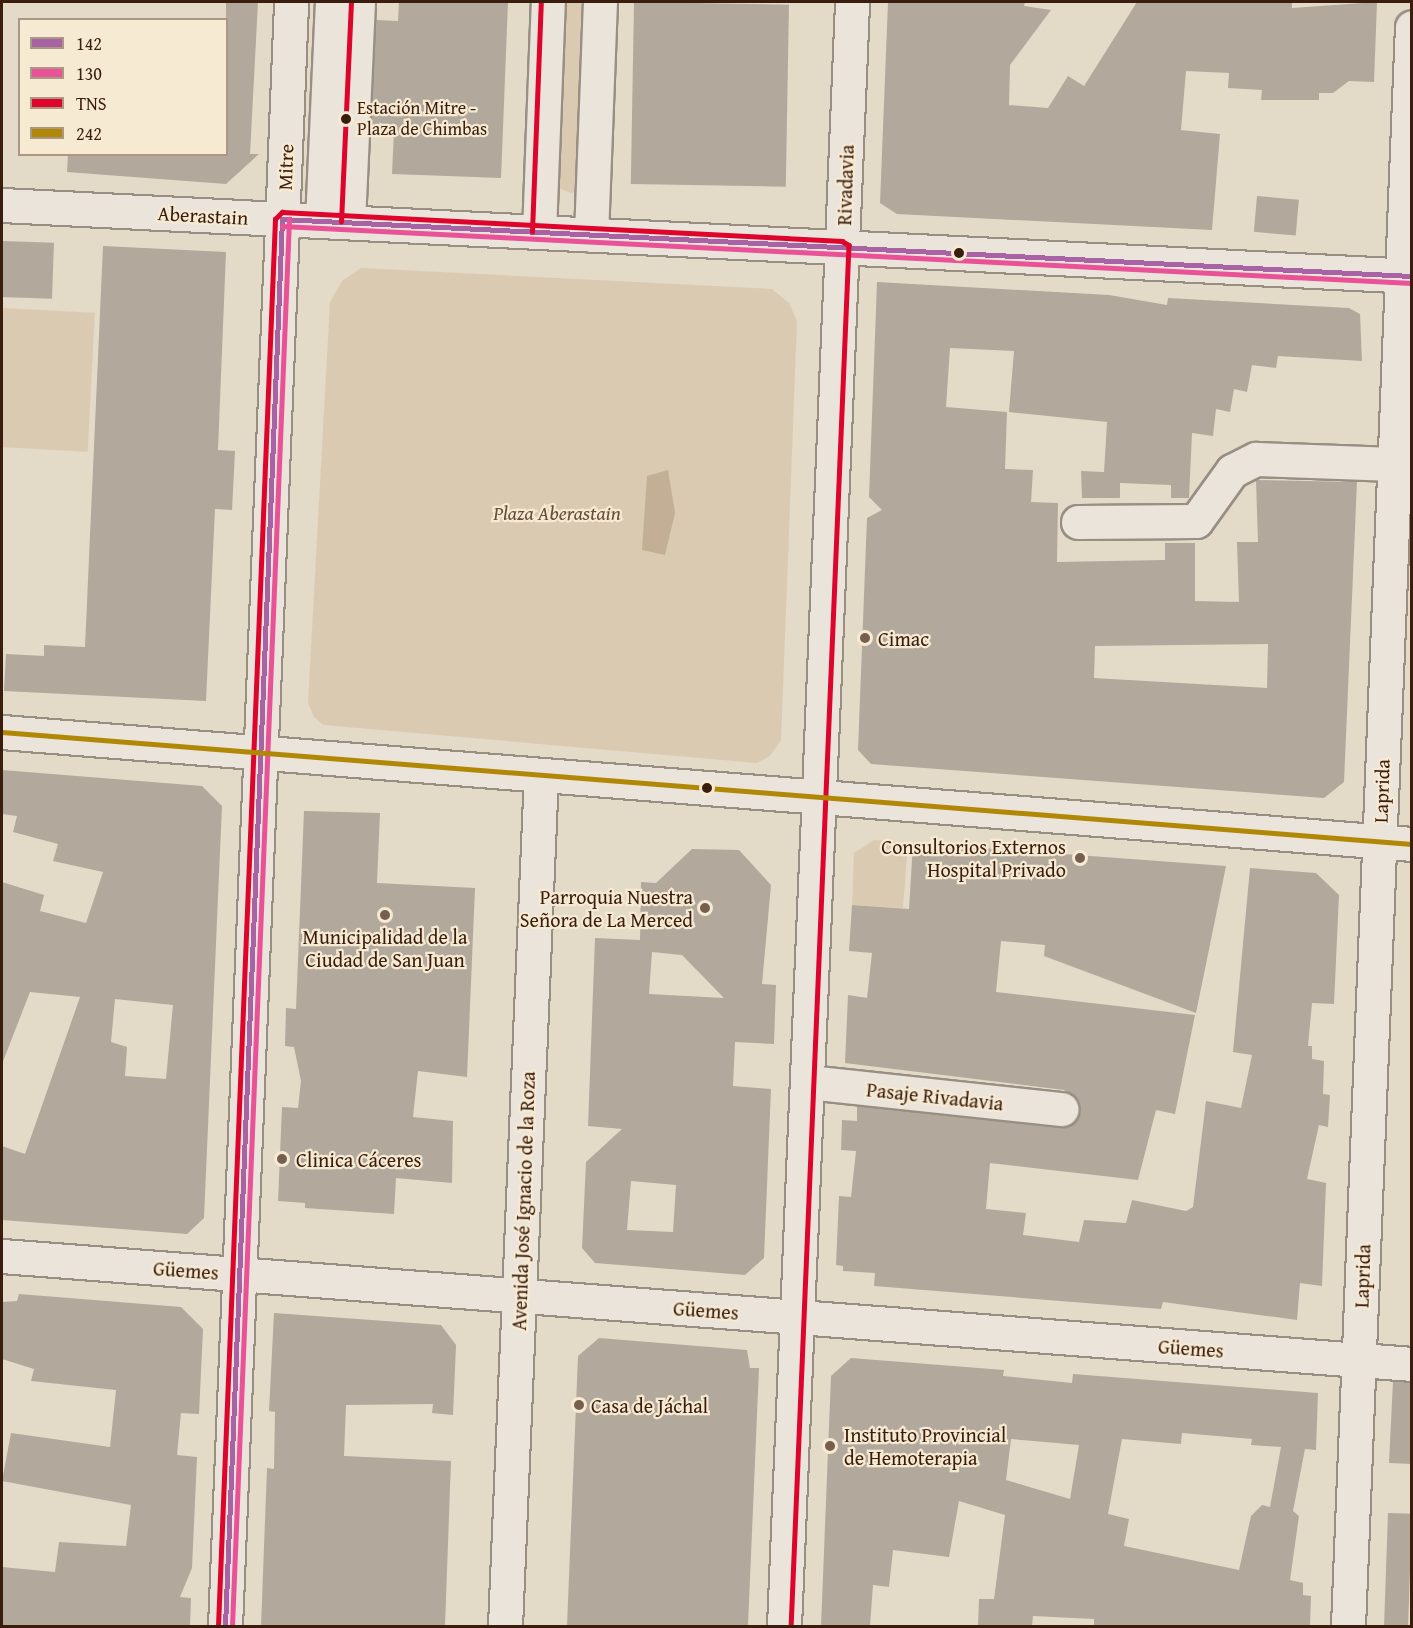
<!DOCTYPE html>
<meta charset="utf-8">
<style>
body{margin:0}
#map{position:relative;width:1413px;height:1628px;overflow:hidden;background:#e4dac8;font-family:"Gentium Book Plus",serif}
div>[style]{position:absolute}
.green>*{inset:0;background:#dacab1;transform-origin:0 0}
.water>*{inset:0;background:#c2af96}
.building>*{inset:0;background:#b2a99c;transform-origin:0 0}
.roads{filter:drop-shadow(2px 0 #988e82) drop-shadow(-2px 0 #988e82) drop-shadow(0 2px #988e82) drop-shadow(0 -2px #988e82)}
.minor>*{height:33px;margin:-16.5px;padding:0 16.5px;transform-origin:16.5px;border-radius:16.5px;background:#eae4db}
.bus-1>*{height:4.5px;margin:-2.25px;padding:0 2.25px;transform-origin:2.25px;border-radius:2.25px;background:#a863a4}
.bus-2>*{height:4.5px;margin:-2.25px;padding:0 2.25px;transform-origin:2.25px;border-radius:2.25px;background:#e95297}
.bus-3>*{height:4.5px;margin:-2.25px;padding:0 2.25px;transform-origin:2.25px;border-radius:2.25px;background:#de042c}
.bus-4>*{height:4.5px;margin:-2.25px;padding:0 2.25px;transform-origin:2.25px;border-radius:2.25px;background:#b18706}
.dots>*{width:16px;height:16px;translate:-50% -50%;box-sizing:border-box;border:3px solid #f6ead3;border-radius:50%}
span{translate:-50% -50%;white-space:nowrap;text-align:center;line-height:1.15;-webkit-text-stroke:4.5px #f6ead3;paint-order:stroke}
.bus-label{font-size:18px;color:#3b1d0e}
.left{translate:0 -50%;text-align:left}
.street-label{font-size:20px;color:#3b1d0e}
.park-label{font-size:20px;color:#684d39;font-style:italic}
.poi-label{font-size:20px;color:#3b1d0e}
.right{translate:-100% -50%;text-align:right}
.frame{position:absolute;inset:0;border:3px solid #3b1d0e;pointer-events:none}
.legend{position:absolute;left:18px;top:18px;width:210px;height:138px;box-sizing:border-box;background:#f6ead3;border:2px solid #ab9884;margin:0;padding:8px 10px;list-style:none;font-size:18px;color:#3b1d0e}
.legend li{display:flex;align-items:center;gap:12px;height:30px}
.legend b{width:30px;border:2px solid #ab9884}
</style>
<div id="map">
<div class="green">
<i style="clip-path:polygon(566px 2px,586px 2px,576px 191px,571px 193px,559px 188px)"></i>
<i style="clip-path:polygon(361px 268px,772px 289px,789px 303px,797px 321px,781px 740px,770px 756px,757px 763px,323px 725px,314px 717px,308px 703px,330px 302px,342px 281px)"></i>
<i style="left:2px;top:308px;width:93px;height:139px;rotate:3deg"></i>
<i style="clip-path:polygon(874px 840px,908px 843px,903px 908px,852px 905px,854px 853px)"></i>
</div>
<div class="water">
<i style="clip-path:polygon(668px 470px,675px 513px,665px 555px,642px 550px,647px 476px)"></i>
</div>
<div class="building">
<i style="clip-path:polygon(226px 2px,258px 2px,250px 154px,259px 154px,226px 184px,67px 172px,68px 154px,226px 154px)"></i>
<i style="clip-path:polygon(399px 2px,508px 2px,501px 178px,392px 174px,394px 130px,371px 129px,376px 20px,398px 21px)"></i>
<i style="left:634px;top:2px;width:155px;height:182px;rotate:1deg"></i>
<i style="clip-path:polygon(888px 2px,1025px 2px,1024px 6px,1051px 10px,1010px 65px,1009px 105px,1048px 108px,1068px 76px,1084px 86px,1137px 2px,1292px 2px,1292px 8px,1377px 2px,1374px 82px,1349px 81px,1333px 93px,1319px 93px,1319px 100px,1261px 100px,1262px 90px,1228px 88px,1229px 73px,1186px 71px,1181px 130px,1220px 134px,1212px 230px,897px 214px,880px 203px)"></i>
<i style="left:1257px;top:196px;width:42px;height:36px;rotate:5deg"></i>
<i style="left:2px;top:241px;width:52px;height:56px;rotate:2deg"></i>
<i style="clip-path:polygon(103px 246px,226px 252px,218px 450px,235px 451px,232px 510px,215px 509px,206px 701px,4px 691px,6px 654px,44px 656px,44px 645px,85px 647px)"></i>
<i style="clip-path:polygon(evenodd,877px 282px,1109px 295px,1167px 305px,1168px 298px,1349px 308px,1360px 314px,1362px 361px,1278px 356px,1276px 368px,1252px 365px,1247px 392px,1234px 389px,1230px 412px,1216px 409px,1213px 436px,1192px 433px,1189px 498px,1171px 498px,1171px 485px,1120px 483px,1120px 498px,1082px 498px,1081px 471px,1104px 472px,1107px 422px,1009px 412px,1014px 351px,950px 348px,946px 407px,1007px 412px,1005px 469px,1033px 470px,1031px 502px,1058px 503px,1057px 562px,1165px 560px,1165px 543px,1195px 543px,1195px 601px,1239px 602px,1237px 542px,1258px 542px,1256px 480px,1357px 482px,1344px 782px,1324px 798px,871px 764px,858px 750px,867px 518px,882px 510px,869px 497px,877px 282px,1268px 644px,1267px 688px,1094px 678px,1095px 646px,1268px 644px)"></i>
<i style="clip-path:polygon(evenodd,2px 770px,202px 786px,222px 806px,204px 1218px,187px 1234px,2px 1220px,2px 1146px,25px 1154px,80px 997px,30px 992px,2px 1064px,2px 882px,44px 895px,40px 911px,86px 923px,103px 872px,53px 861px,58px 844px,13px 832px,17px 816px,2px 814px,2px 770px,115px 999px,173px 1005px,166px 1079px,125px 1076px,127px 1047px,111px 1042px,115px 999px)"></i>
<i style="clip-path:polygon(304px 811px,380px 813px,377px 883px,475px 888px,467px 1077px,418px 1071px,413px 1117px,453px 1121px,452px 1183px,396px 1178px,394px 1214px,305px 1208px,305px 1203px,278px 1201px,282px 1107px,298px 1108px,301px 1081px,294px 1047px,285px 1046px,286px 1008px,296px 1009px)"></i>
<i style="clip-path:polygon(913px 843px,1226px 866px,1196px 1013px,1044px 956px,1045px 945px,1001px 941px,996px 992px,1195px 1015px,1175px 1114px,1156px 1110px,1138px 1180px,990px 1163px,986px 1209px,1026px 1213px,1023px 1235px,1079px 1242px,1084px 1220px,1126px 1223px,1132px 1200px,1186px 1211px,1193px 1207px,1206px 1101px,1241px 1108px,1252px 1055px,1233px 1052px,1250px 868px,1316px 873px,1339px 895px,1334px 1004px,1312px 1003px,1308px 1046px,1312px 1046px,1312px 1059px,1324px 1061px,1323px 1094px,1330px 1095px,1328px 1127px,1319px 1125px,1307px 1179px,1326px 1183px,1322px 1286px,1300px 1283px,1297px 1320px,1163px 1302px,1161px 1309px,874px 1286px,875px 1273px,843px 1271px,843px 1266px,836px 1265px,839px 1196px,851px 1197px,856px 1151px,841px 1150px,842px 1120px,857px 1121px,857px 1106px,1060px 1128px,1070px 1126px,1081px 1112px,1079px 1101px,1064px 1090px,845px 1063px,848px 995px,867px 998px,872px 953px,849px 951px,852px 905px,909px 909px)"></i>
<i style="clip-path:polygon(evenodd,692px 849px,739px 850px,771px 885px,762px 984px,776px 985px,774px 1044px,735px 1042px,733px 1086px,771px 1089px,764px 1258px,745px 1275px,595px 1263px,582px 1248px,586px 1162px,622px 1129px,588px 1126px,595px 938px,640px 940px,641px 882px,656px 883px,692px 849px,652px 952px,682px 955px,724px 998px,649px 994px,652px 952px,692px 849px,631px 1181px,676px 1185px,673px 1232px,627px 1230px,631px 1181px)"></i>
<i style="clip-path:polygon(19px 1294px,181px 1307px,203px 1329px,199px 1414px,181px 1413px,177px 1455px,197px 1457px,192px 1568px,180px 1597px,191px 1598px,190px 1626px,2px 1626px,2px 1567px,55px 1572px,59px 1542px,126px 1546px,131px 1505px,2px 1481px,11px 1433px,110px 1447px,116px 1390px,31px 1381px,34px 1369px,2px 1359px,2px 1302px,17px 1301px)"></i>
<i style="clip-path:polygon(274px 1313px,441px 1325px,456px 1345px,453px 1415px,432px 1413px,433px 1404px,346px 1405px,344px 1456px,451px 1461px,445px 1626px,261px 1626px,267px 1468px,274px 1469px,275px 1412px,269px 1411px)"></i>
<i style="clip-path:polygon(599px 1338px,747px 1350px,750px 1368px,759px 1368px,748px 1626px,567px 1626px,578px 1356px)"></i>
<i style="clip-path:polygon(evenodd,851px 1358px,1004px 1370px,1003px 1376px,1072px 1383px,1073px 1374px,1318px 1393px,1316px 1450px,1305px 1449px,1293px 1511px,1299px 1516px,1290px 1580px,1303px 1583px,1303px 1595px,1311px 1596px,1310px 1626px,1094px 1626px,1094px 1619px,1033px 1616px,1032px 1626px,978px 1626px,979px 1599px,994px 1599px,1005px 1515px,959px 1501px,949px 1557px,893px 1550px,889px 1587px,873px 1585px,870px 1626px,821px 1626px,831px 1376px,851px 1358px,1182px 1433px,1252px 1439px,1251px 1445px,1281px 1447px,1270px 1507px,1262px 1505px,1251px 1516px,1239px 1570px,1124px 1546px,1129px 1519px,1108px 1514px,1122px 1439px,1181px 1444px,1182px 1433px,851px 1358px,1011px 1439px,1079px 1445px,1070px 1499px,1006px 1480px,1011px 1439px)"></i>
<i style="clip-path:polygon(1393px 1381px,1412px 1383px,1412px 1464px,1389px 1463px)"></i>
<i style="left:1388px;top:1513px;width:24px;height:113px;rotate:2deg"></i>
</div>
<div class="roads">
<div class="minor">
<i style="left:2px;top:205px;width:1412px;rotate:2.88deg"></i>
<i style="left:322px;top:221px;width:219px;rotate:-87.4deg"></i>
<i style="left:348px;top:222px;width:220px;rotate:-87.4deg"></i>
<i style="left:539px;top:232px;width:230px;rotate:-87.8deg"></i>
<i style="left:591px;top:235px;width:233px;rotate:-87.8deg"></i>
<i style="left:1078px;top:522px;width:118px;rotate:-0.5deg"></i>
<i style="left:1196px;top:521px;width:62px;rotate:-54.2deg"></i>
<i style="left:1232px;top:471px;width:27px;rotate:-27deg"></i>
<i style="left:1256px;top:459px;width:138px;rotate:2.1deg"></i>
<i style="left:2px;top:732px;width:1414px;rotate:4.54deg"></i>
<i style="left:808px;top:1082px;width:255px;rotate:6.1deg"></i>
<i style="left:2px;top:1256px;width:1414px;rotate:4.38deg"></i>
<i style="left:225px;top:1626px;width:1625px;rotate:-87.67deg"></i>
<i style="left:505px;top:1626px;width:852px;rotate:-87.58deg"></i>
<i style="left:784px;top:1626px;width:1625px;rotate:-87.6deg"></i>
<i style="left:1348px;top:1626px;width:1600px;rotate:-87.71deg"></i>
</div>
</div>
<div class="bus-1">
<i style="left:282px;top:219px;width:1131px;rotate:2.89deg"></i>
<i style="left:225px;top:1626px;width:1408px;rotate:-87.68deg"></i>
</div>
<div class="bus-2">
<i style="left:282px;top:226px;width:1131px;rotate:2.89deg"></i>
<i style="left:232px;top:1626px;width:1408px;rotate:-87.68deg"></i>
</div>
<div class="bus-3">
<i style="left:341px;top:222px;width:220px;rotate:-87.4deg"></i>
<i style="left:532px;top:232px;width:230px;rotate:-87.8deg"></i>
<i style="left:218px;top:1626px;width:1408px;rotate:-87.68deg"></i>
<i style="left:275px;top:219px;width:10px;rotate:-45deg"></i>
<i style="left:282px;top:212px;width:561px;rotate:2.96deg"></i>
<i style="left:842px;top:241px;width:8px;rotate:30deg"></i>
<i style="left:849px;top:245px;width:1382px;rotate:92.4deg"></i>
</div>
<div class="bus-4">
<i style="left:2px;top:732px;width:1414px;rotate:4.54deg"></i>
</div>
<div class="dots">
<i style="left:346px;top:119px;background:#3b1d0e"></i>
<i style="left:959px;top:253px;background:#3b1d0e"></i>
<i style="left:865px;top:638px;background:#765f4f"></i>
<i style="left:707px;top:788px;background:#3b1d0e"></i>
<i style="left:1080px;top:858px;background:#765f4f"></i>
<i style="left:705px;top:908px;background:#765f4f"></i>
<i style="left:385px;top:915px;background:#765f4f"></i>
<i style="left:282px;top:1159px;background:#765f4f"></i>
<i style="left:579px;top:1405px;background:#765f4f"></i>
<i style="left:830px;top:1446px;background:#765f4f"></i>
</div>
<div class="bus-label">
<span class="left" style="left:357px;top:119px">Estación Mitre -<br>Plaza de Chimbas</span>
</div>
<div class="street-label">
<span style="left:285px;top:167px;rotate:-88deg">Mitre</span>
<span style="left:845px;top:185px;rotate:-88deg">Rivadavia</span>
<span style="left:203px;top:215px;rotate:3deg">Aberastain</span>
<span style="left:1381px;top:791px;rotate:-88deg">Laprida</span>
<span style="left:935px;top:1096px;rotate:6deg">Pasaje Rivadavia</span>
<span style="left:523px;top:1201px;rotate:-88deg">Avenida José Ignacio de la Roza</span>
<span style="left:186px;top:1270px;rotate:4deg">Güemes</span>
<span style="left:1362px;top:1276px;rotate:-88deg">Laprida</span>
<span style="left:706px;top:1310px;rotate:4deg">Güemes</span>
<span style="left:1191px;top:1348px;rotate:4deg">Güemes</span>
</div>
<div class="park-label">
<span style="left:557px;top:512px">Plaza Aberastain</span>
</div>
<div class="poi-label">
<span class="left" style="left:878px;top:638px">Cimac</span>
<span class="right" style="left:1066px;top:858px">Consultorios Externos<br>Hospital Privado</span>
<span class="right" style="left:693px;top:908px">Parroquia Nuestra<br>Señora de La Merced</span>
<span style="left:385px;top:948px">Municipalidad de la<br>Ciudad de San Juan</span>
<span class="left" style="left:296px;top:1159px">Clinica Cáceres</span>
<span class="left" style="left:591px;top:1405px">Casa de Jáchal</span>
<span class="left" style="left:844px;top:1446px">Instituto Provincial<br>de Hemoterapia</span>
</div>
<div class="frame"></div>
<ul class="legend">
<li><b style="height:8px;background:#a863a4"></b>142</li>
<li><b style="height:8px;background:#e95297"></b>130</li>
<li><b style="height:8px;background:#de042c"></b>TNS</li>
<li><b style="height:8px;background:#b18706"></b>242</li>
</ul>
</div>
